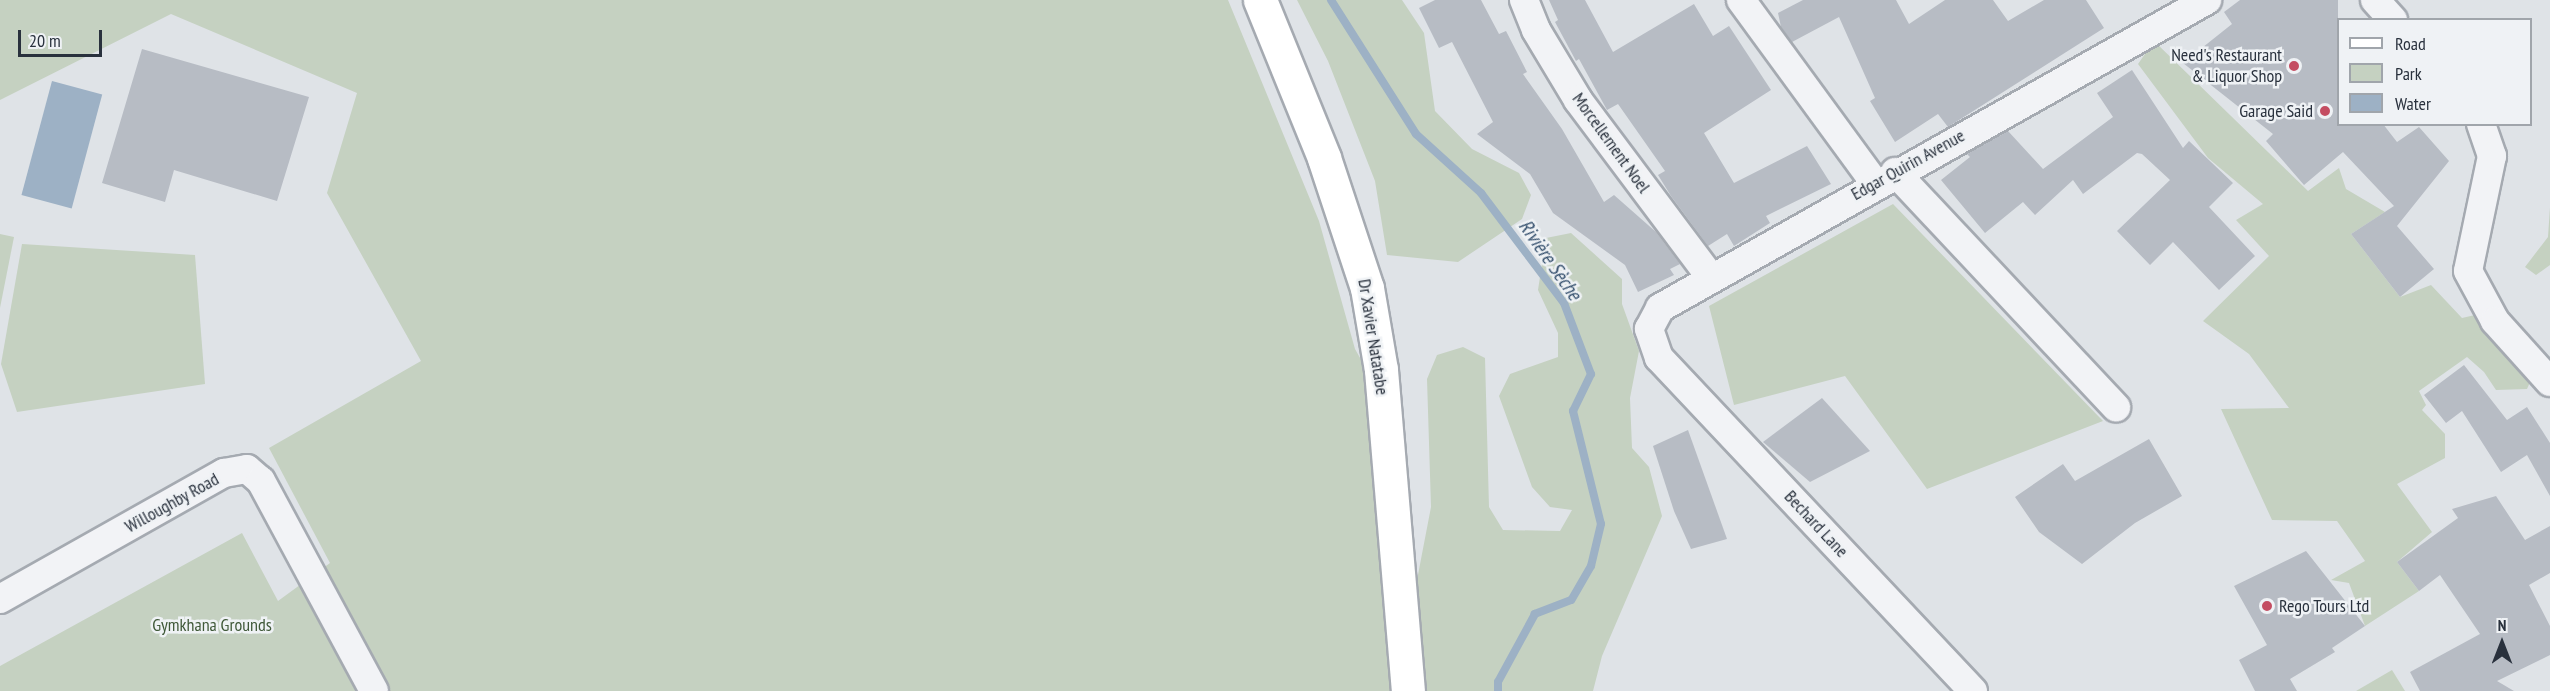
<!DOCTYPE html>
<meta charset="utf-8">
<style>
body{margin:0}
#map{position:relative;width:2550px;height:691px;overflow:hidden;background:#dfe3e7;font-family:"PT Sans Narrow",sans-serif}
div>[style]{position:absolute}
.green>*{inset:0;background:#c5d1c1}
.water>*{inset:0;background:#9db1c5;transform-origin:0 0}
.stream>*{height:8px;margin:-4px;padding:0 4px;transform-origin:4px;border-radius:4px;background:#9db1c5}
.building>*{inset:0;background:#b7bcc4}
.roads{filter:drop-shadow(2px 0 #a5aab1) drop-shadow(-2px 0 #a5aab1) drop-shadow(0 2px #a5aab1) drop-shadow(0 -2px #a5aab1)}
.street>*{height:28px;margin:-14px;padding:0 14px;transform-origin:14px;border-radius:14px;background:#f2f3f6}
.secondary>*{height:33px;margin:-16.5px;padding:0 16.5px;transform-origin:16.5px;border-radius:16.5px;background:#fff}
.dots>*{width:16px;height:16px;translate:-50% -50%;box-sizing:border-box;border:3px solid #eff2f5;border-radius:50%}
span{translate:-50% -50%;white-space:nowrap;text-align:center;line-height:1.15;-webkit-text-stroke:5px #eff2f5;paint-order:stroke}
.poi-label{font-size:18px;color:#29313d}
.right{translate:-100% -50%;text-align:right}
.left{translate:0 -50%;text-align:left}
.street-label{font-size:18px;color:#29313d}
.park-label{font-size:18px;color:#3f5838}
.water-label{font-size:20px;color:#36516e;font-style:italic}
.legend{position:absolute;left:2337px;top:18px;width:195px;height:108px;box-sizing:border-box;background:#eff2f5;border:2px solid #a0a5ab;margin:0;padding:8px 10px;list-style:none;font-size:18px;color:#29313d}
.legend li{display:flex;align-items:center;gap:12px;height:30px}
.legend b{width:30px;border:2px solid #a0a5ab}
.north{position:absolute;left:2472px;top:613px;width:60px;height:60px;-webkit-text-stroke:4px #eff2f5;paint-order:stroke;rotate:0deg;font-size:16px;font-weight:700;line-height:24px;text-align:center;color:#29313d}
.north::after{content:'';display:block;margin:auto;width:21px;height:27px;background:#29313d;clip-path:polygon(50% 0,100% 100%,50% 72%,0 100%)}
.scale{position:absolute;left:18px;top:30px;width:84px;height:27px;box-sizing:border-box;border:3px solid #29313d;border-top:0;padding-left:8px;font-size:18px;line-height:21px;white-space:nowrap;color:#29313d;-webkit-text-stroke:4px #eff2f5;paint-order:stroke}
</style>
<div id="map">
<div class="green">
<i style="clip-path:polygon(0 0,1228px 0,1319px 221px,1355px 349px,1368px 372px,1390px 691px,0 691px,0 666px,242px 533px,278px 601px,330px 563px,269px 448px,421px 361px,327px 193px,357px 93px,171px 14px,0 100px)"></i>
<i style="clip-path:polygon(1297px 0,1402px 0,1424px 33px,1435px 111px,1472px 149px,1519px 173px,1531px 195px,1522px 219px,1458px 262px,1387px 255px,1375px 181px,1328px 61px)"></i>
<i style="clip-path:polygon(2154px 41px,2308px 191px,2339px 168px,2346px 189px,2385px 212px,2351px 234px,2400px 297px,2431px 285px,2462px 318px,2488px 312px,2540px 360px,2527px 389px,2496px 390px,2484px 372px,2467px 357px,2419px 391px,2426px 405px,2422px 410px,2445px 434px,2445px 458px,2397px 484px,2432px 532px,2397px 562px,2419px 591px,2365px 626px,2349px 583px,2331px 580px,2365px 561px,2337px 521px,2272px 520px,2221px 409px,2289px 408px,2249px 354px,2203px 321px,2269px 256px,2236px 220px,2263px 204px,2208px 158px,2138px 64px)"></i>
<i style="clip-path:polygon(1893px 204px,2103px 421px,1927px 489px,1845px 376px,1734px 405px,1709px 306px)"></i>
<i style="clip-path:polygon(2550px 207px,2550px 265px,2536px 275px,2525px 267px,2548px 237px)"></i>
<i style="clip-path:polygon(1571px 233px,1622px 279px,1622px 304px,1639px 351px,1630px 398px,1632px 448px,1649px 467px,1662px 516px,1602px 656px,1593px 691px,1426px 691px,1417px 580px,1431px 507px,1427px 379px,1437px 355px,1463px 347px,1485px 358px,1489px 507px,1503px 530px,1560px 531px,1572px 510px,1550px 507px,1532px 487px,1499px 396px,1510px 374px,1558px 357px,1558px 333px,1538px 290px,1546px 238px)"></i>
<i style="clip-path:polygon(0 234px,14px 237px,0 308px)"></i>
<i style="clip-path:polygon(22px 244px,195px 255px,205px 384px,17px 412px,1px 364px)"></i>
<i style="clip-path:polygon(2392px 670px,2405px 691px,2356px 691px)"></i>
</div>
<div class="water">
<i style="left:52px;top:81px;width:52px;height:118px;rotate:15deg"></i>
</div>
<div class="stream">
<i style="left:1331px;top:0;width:159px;rotate:57.6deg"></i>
<i style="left:1416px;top:134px;width:88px;rotate:42.2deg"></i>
<i style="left:1481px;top:193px;width:138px;rotate:53deg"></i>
<i style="left:1564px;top:303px;width:76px;rotate:69.2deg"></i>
<i style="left:1591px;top:374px;width:41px;rotate:115.9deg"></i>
<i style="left:1573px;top:411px;width:116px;rotate:76.1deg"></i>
<i style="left:1601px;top:524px;width:43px;rotate:103.4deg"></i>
<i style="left:1591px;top:566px;width:39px;rotate:120deg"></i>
<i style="left:1571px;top:600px;width:39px;rotate:159deg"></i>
<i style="left:1535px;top:614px;width:77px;rotate:118.6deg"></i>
<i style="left:1498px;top:682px;width:9px;rotate:90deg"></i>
</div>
<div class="building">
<i style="clip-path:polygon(1435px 0,1481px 0,1499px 34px,1506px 31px,1527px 72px,1523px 74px,1562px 129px,1604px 202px,1614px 195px,1656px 232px,1680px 264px,1670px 269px,1674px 275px,1638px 292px,1625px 265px,1553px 213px,1530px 174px,1477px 134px,1493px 122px,1452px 42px,1439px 48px,1419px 8px)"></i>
<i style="clip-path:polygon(1549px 0,1585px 0,1613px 52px,1694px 4px,1713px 36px,1729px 26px,1771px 90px,1704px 133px,1734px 183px,1807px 146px,1831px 184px,1766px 216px,1770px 223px,1734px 246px,1727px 234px,1708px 246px,1671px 196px,1658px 175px,1665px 171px,1618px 104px,1607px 110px,1579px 59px,1576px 61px,1555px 22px,1558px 20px)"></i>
<i style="clip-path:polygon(1803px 0,1896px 0,1909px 24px,1945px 0,1993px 0,2008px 21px,2044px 0,2086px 0,2104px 28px,1948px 127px,1938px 114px,1895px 142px,1870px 101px,1875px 98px,1839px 17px,1792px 42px,1781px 27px,1778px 13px)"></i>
<i style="clip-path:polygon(2240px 0,2338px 0,2338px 124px,2383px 124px,2397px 142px,2419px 127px,2449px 161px,2397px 226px,2434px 269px,2400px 297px,2351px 234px,2394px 206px,2343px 152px,2304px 185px,2266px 141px,2273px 134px,2183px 63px,2232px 24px,2224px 12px)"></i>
<i style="clip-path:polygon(142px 49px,309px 97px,277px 201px,174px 170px,165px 202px,102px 183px)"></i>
<i style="clip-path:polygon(2132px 70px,2183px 148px,2189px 141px,2233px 183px,2209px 207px,2255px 256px,2219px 290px,2173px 242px,2150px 265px,2117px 231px,2170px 180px,2142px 154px,2137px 153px,2083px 194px,2073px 180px,2035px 215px,2023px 202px,1985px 233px,1941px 180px,1970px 157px,1967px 154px,2008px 131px,2043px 169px,2113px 117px,2097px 93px)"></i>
<i style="clip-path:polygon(2464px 365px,2507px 420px,2527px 407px,2550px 443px,2550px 496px,2527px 455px,2501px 472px,2462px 411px,2446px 423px,2424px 395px)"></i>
<i style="clip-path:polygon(1822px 398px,1870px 451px,1810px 482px,1763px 442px)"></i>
<i style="clip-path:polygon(1688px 430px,1727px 539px,1691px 549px,1674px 511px,1653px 446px)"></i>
<i style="clip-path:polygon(2149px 439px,2182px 496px,2135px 523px,2082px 564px,2039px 532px,2015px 497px,2063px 464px,2075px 481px)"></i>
<i style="clip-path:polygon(2496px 496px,2525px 540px,2550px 526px,2550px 573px,2529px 585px,2550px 626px,2550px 655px,2497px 681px,2514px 691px,2420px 691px,2410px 672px,2480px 634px,2440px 575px,2419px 591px,2397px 562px,2458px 518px,2452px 509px)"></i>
<i style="clip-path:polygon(2306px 551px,2365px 626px,2332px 648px,2335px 652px,2290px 679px,2297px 691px,2255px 691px,2239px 660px,2267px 645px,2234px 586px)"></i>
</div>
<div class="roads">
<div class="street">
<i style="left:1524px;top:0;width:32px;rotate:68deg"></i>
<i style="left:1536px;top:30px;width:82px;rotate:59deg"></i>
<i style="left:1578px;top:100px;width:222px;rotate:53.2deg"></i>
<i style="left:1741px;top:0;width:227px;rotate:53.8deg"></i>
<i style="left:2375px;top:0;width:27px;rotate:48deg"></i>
<i style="left:2481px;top:124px;width:34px;rotate:71deg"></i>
<i style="left:2492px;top:156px;width:117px;rotate:101.8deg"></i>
<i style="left:2468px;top:271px;width:57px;rotate:61.6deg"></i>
<i style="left:2495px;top:321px;width:82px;rotate:48deg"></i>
<i style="left:1895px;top:172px;width:323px;rotate:46.8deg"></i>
<i style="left:0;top:599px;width:257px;rotate:-29.4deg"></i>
<i style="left:224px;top:473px;width:23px;rotate:-10deg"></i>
<i style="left:247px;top:469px;width:18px;rotate:41deg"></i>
<i style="left:261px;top:481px;width:238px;rotate:61.7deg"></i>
<i style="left:1973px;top:691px;width:458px;rotate:-133.3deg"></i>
<i style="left:1659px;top:358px;width:31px;rotate:-109deg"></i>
<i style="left:1649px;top:329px;width:24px;rotate:-62deg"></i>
<i style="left:1660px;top:308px;width:628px;rotate:-29.38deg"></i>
</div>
<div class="secondary">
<i style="left:1260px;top:0;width:170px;rotate:67.9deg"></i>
<i style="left:1324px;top:158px;width:137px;rotate:71.7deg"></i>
<i style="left:1367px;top:288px;width:83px;rotate:80.3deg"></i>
<i style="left:1381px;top:370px;width:322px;rotate:85.2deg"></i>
</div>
</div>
<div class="dots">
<i style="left:2294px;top:66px;background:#c44d62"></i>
<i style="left:2325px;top:111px;background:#c44d62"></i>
<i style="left:2267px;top:606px;background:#c44d62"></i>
</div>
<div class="poi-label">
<span class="right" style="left:2282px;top:66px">Need's Restaurant<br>&amp; Liquor Shop</span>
<span class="right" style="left:2313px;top:111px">Garage Said</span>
<span class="left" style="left:2279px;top:606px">Rego Tours Ltd</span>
</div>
<div class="street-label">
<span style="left:1611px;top:143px;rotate:54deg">Morcellement Noel</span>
<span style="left:1908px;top:165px;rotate:-29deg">Edgar Quirin Avenue</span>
<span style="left:1373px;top:337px;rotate:81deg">Dr Xavier Natatabe</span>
<span style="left:172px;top:503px;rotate:-29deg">Willoughby Road</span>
<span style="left:1816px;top:524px;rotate:47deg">Bechard Lane</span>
</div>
<div class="park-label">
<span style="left:212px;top:625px">Gymkhana Grounds</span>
</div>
<div class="water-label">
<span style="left:1550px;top:260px;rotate:55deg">Rivière Sèche</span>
</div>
<ul class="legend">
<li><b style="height:8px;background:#fff"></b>Road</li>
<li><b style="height:16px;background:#c5d1c1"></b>Park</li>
<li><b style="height:16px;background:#9db1c5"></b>Water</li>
</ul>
<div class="north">N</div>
<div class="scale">20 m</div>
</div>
